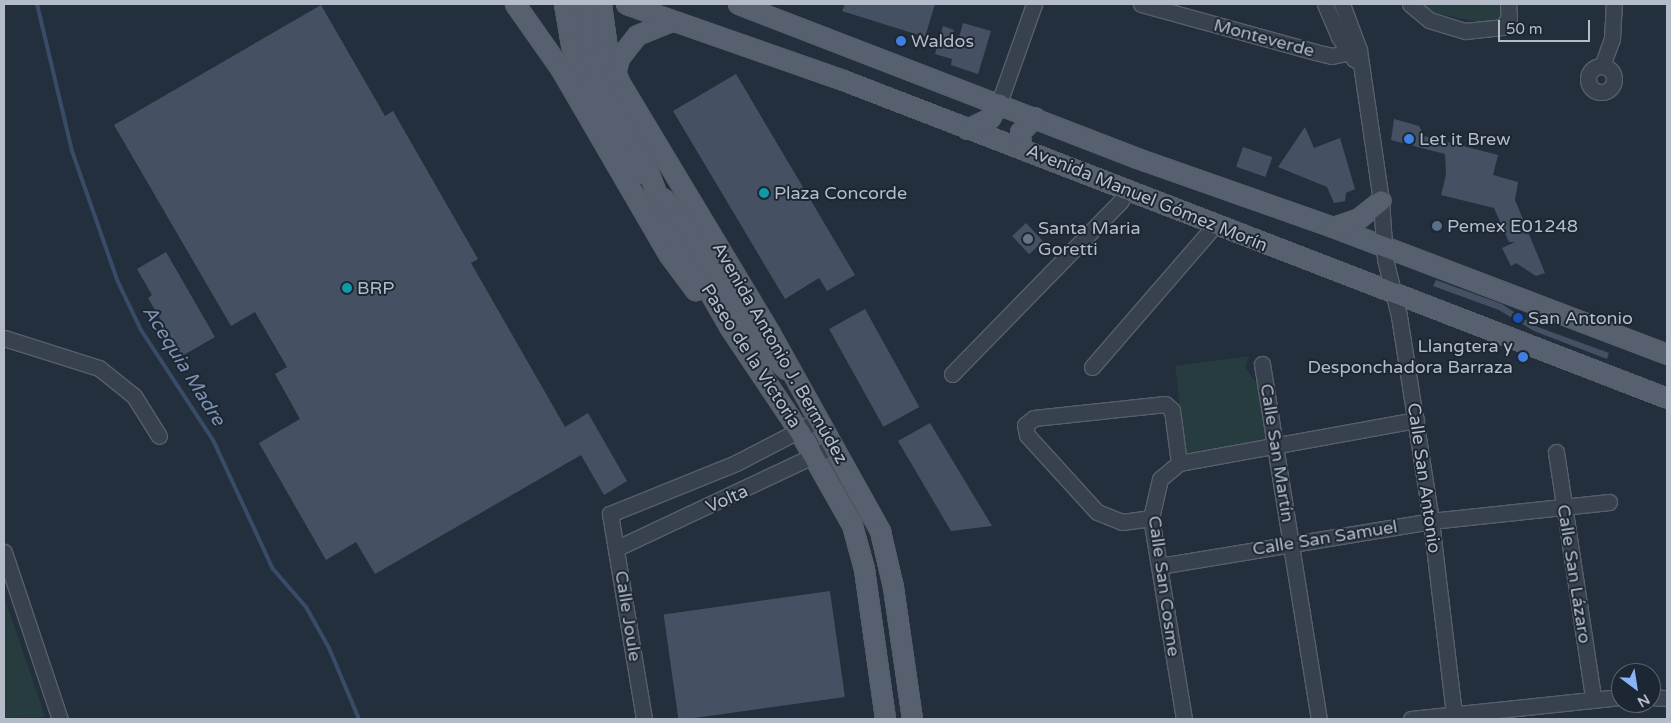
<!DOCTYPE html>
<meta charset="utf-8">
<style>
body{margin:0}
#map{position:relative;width:1671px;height:723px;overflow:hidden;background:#242f3e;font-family:"Varela Round",sans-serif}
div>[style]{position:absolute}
.green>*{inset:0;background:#263c3f}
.stream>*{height:4px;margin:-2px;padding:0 2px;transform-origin:2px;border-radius:2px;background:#394c67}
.building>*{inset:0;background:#455162;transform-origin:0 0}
.roads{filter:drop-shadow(1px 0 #565f6c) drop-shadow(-1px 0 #565f6c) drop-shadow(0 1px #565f6c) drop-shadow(0 -1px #565f6c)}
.minor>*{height:15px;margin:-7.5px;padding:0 7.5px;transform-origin:7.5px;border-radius:7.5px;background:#38414e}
.minor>.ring{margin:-7.5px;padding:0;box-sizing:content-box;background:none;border:15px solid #38414e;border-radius:50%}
.major>*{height:19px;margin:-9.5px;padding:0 9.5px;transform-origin:9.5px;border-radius:9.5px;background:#56606e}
.dots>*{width:14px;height:14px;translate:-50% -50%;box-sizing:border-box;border:2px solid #1d2633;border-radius:50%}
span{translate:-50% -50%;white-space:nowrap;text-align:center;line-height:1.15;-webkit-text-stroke:4px #1d2633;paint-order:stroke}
.street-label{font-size:18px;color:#b4bcc9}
.poi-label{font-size:18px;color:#b4bcc9}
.left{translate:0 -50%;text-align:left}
.right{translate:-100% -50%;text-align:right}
.water-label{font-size:19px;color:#7c92b1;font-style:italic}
.frame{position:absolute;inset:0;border:5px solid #b4bcc9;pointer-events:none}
.north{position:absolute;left:1611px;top:663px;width:50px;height:50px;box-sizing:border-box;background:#1d2633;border:1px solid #59626f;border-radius:50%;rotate:149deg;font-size:14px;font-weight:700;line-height:20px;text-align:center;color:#b4bcc9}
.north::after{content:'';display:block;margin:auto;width:18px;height:22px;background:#8ab4f8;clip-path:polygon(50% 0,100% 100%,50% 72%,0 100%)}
.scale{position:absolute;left:1498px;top:20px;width:92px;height:22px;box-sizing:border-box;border:2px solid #b4bcc9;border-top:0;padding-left:6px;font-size:15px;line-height:18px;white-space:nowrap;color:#b4bcc9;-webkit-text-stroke:4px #1d2633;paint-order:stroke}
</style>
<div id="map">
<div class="green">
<i style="clip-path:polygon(1421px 4px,1504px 4px,1501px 22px,1488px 24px,1434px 13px)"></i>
<i style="clip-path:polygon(1249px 356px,1245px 368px,1258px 385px,1267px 439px,1186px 453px,1175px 366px)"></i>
<i style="clip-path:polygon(4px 596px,45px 716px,45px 717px,4px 718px)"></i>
</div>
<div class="stream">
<i style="left:37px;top:4px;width:151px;rotate:76.6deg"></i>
<i style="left:72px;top:151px;width:139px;rotate:70.7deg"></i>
<i style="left:118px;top:282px;width:53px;rotate:64.4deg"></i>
<i style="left:141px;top:330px;width:131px;rotate:56.8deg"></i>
<i style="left:213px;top:440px;width:142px;rotate:65.1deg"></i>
<i style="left:273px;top:569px;width:50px;rotate:49deg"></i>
<i style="left:306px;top:607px;width:47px;rotate:60.7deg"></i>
<i style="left:329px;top:648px;width:77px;rotate:67.1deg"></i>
</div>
<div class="building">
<i style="clip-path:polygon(845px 4px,935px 4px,925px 37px,842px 11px)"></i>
<i style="clip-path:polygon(321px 5px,385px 116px,393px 111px,478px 259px,471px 263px,565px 427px,588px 413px,627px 481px,604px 495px,581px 455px,375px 574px,356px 542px,326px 560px,259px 443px,300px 419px,275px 374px,287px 367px,255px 312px,231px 326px,114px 125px)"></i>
<i style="clip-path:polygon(963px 23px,991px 31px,978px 74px,951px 65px,952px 59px,935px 54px,943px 26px,954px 30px,951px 39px,958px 41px)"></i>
<i style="clip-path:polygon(736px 74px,855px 275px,827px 291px,819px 278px,785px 299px,673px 111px)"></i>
<i style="clip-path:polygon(1394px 119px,1419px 126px,1424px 136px,1498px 155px,1493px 175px,1518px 182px,1515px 200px,1545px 273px,1536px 276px,1516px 263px,1511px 266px,1502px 248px,1515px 242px,1509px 242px,1494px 208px,1441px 195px,1446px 175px,1445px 154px,1391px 140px)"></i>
<i style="clip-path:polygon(1305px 127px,1314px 148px,1340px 138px,1355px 189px,1346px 193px,1345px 201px,1334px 203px,1327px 187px,1278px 167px)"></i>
<i style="left:1243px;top:147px;width:31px;height:21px;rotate:19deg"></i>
<i style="left:1026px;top:223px;width:25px;height:19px;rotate:47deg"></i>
<i style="clip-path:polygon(166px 252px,215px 337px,182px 356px,148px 298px,152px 295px,137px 269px)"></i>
<i style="clip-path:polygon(1436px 280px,1502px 304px,1535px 326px,1609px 353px,1607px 359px,1534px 331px,1499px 310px,1433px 286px)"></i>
<i style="left:865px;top:309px;width:112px;height:41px;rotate:61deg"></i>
<i style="clip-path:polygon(930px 423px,992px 526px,951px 531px,898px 441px)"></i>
<i style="left:830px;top:591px;width:107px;height:168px;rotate:82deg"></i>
</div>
<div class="roads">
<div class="minor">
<i style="left:1141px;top:4px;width:180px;rotate:15.4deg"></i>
<i style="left:1315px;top:52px;width:17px;rotate:13deg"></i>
<i style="left:1332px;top:56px;width:28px;rotate:-13deg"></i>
<i style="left:1325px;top:4px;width:36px;rotate:67deg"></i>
<i style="left:1339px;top:37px;width:27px;rotate:56deg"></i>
<i style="left:1342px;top:4px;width:49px;rotate:69.7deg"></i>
<i style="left:1359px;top:50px;width:152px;rotate:81.7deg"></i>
<i style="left:1381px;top:200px;width:59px;rotate:86.1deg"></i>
<i style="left:1385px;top:259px;width:59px;rotate:76.2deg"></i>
<i style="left:1399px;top:316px;width:207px;rotate:81.1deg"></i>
<i style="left:1431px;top:521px;width:193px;rotate:83.2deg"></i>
<i style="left:1410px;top:4px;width:25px;rotate:40deg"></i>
<i style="left:1429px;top:20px;width:38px;rotate:17deg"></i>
<i style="left:1465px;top:31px;width:37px;rotate:-6deg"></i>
<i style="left:1502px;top:27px;width:11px;rotate:-52deg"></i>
<i style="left:1509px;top:18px;width:14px;rotate:-94deg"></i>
<i style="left:1602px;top:66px;width:29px;rotate:-70deg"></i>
<i style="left:1612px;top:39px;width:35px;rotate:-87deg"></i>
<i class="ring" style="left:1588px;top:66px;width:11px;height:11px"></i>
<i style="left:999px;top:103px;width:105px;rotate:-70.5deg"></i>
<i style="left:4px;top:338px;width:100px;rotate:17.5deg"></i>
<i style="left:99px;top:368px;width:45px;rotate:38.7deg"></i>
<i style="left:134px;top:396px;width:47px;rotate:58deg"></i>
<i style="left:1262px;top:364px;width:360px;rotate:80.9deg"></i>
<i style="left:1092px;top:367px;width:186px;rotate:-49.1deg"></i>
<i style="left:952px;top:374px;width:240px;rotate:-45.7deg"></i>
<i style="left:1120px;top:202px;width:13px;rotate:-58deg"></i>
<i style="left:1556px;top:452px;width:247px;rotate:81.4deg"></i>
<i style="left:1151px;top:518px;width:29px;rotate:172deg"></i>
<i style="left:1122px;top:522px;width:27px;rotate:-158deg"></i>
<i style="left:1097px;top:512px;width:104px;rotate:-132.3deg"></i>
<i style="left:1027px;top:435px;width:10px;rotate:-101deg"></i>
<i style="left:1025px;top:425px;width:11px;rotate:-38deg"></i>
<i style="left:1034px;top:418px;width:132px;rotate:-6.1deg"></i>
<i style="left:1165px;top:404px;width:9px;rotate:41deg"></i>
<i style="left:1172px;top:410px;width:53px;rotate:82.5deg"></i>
<i style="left:617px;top:548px;width:240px;rotate:-25.2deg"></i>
<i style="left:4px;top:552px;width:176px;rotate:71.5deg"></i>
<i style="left:1160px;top:566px;width:275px;rotate:-9.4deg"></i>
<i style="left:1431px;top:521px;width:179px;rotate:-6.1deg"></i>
<i style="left:1651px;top:697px;width:16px;rotate:4deg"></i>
<i style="left:644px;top:719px;width:208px;rotate:-99.4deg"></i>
<i style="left:610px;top:514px;width:136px;rotate:-22deg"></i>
<i style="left:736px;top:463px;width:93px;rotate:-27.4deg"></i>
<i style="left:1184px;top:719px;width:204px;rotate:-99.3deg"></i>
<i style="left:1151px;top:518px;width:40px;rotate:-77deg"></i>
<i style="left:1160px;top:479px;width:25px;rotate:-40deg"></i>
<i style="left:1179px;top:463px;width:241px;rotate:-10.3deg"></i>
<i style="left:1411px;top:719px;width:211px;rotate:-6deg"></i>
</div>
<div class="major">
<i style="left:515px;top:4px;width:78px;rotate:54.9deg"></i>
<i style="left:560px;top:68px;width:216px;rotate:59.8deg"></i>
<i style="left:669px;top:255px;width:44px;rotate:53.4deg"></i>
<i style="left:564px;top:4px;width:42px;rotate:80.3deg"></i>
<i style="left:571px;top:45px;width:41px;rotate:70.3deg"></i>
<i style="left:585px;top:84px;width:105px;rotate:57.8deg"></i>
<i style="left:584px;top:4px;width:55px;rotate:81.6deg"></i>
<i style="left:592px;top:58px;width:104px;rotate:62.4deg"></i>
<i style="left:640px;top:150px;width:71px;rotate:69.3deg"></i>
<i style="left:665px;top:216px;width:129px;rotate:59.9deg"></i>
<i style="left:730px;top:328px;width:124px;rotate:56.2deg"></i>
<i style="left:799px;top:431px;width:108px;rotate:60.6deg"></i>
<i style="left:852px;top:525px;width:46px;rotate:74.7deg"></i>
<i style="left:864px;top:569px;width:151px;rotate:82deg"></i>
<i style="left:601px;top:4px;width:51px;rotate:82.2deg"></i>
<i style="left:608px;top:55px;width:33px;rotate:67deg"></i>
<i style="left:621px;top:85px;width:289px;rotate:59deg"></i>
<i style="left:770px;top:333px;width:227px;rotate:60.9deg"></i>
<i style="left:880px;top:531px;width:57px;rotate:76.9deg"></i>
<i style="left:893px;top:587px;width:133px;rotate:81.8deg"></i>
<i style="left:626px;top:4px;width:230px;rotate:19.3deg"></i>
<i style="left:843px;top:80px;width:883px;rotate:21.1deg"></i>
<i style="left:738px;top:4px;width:428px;rotate:21.1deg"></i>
<i style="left:1137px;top:158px;width:208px;rotate:19.4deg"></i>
<i style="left:1333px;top:227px;width:357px;rotate:20.8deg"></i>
<i style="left:615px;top:74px;width:16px;rotate:-76deg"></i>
<i style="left:619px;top:58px;width:29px;rotate:-52deg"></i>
<i style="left:637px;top:35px;width:38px;rotate:-22deg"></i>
<i style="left:967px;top:129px;width:25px;rotate:-26deg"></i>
<i style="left:990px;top:118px;width:17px;rotate:-59deg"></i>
<i style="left:1021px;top:148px;width:16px;rotate:-94deg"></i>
<i style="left:1020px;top:132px;width:21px;rotate:-45deg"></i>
<i style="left:663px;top:198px;width:25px;rotate:48deg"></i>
<i style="left:680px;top:217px;width:145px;rotate:58.5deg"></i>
<i style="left:756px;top:341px;width:41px;rotate:43deg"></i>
<i style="left:1333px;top:227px;width:28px;rotate:-19deg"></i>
<i style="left:1359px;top:218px;width:28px;rotate:-39deg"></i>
</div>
</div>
<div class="dots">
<i style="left:901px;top:41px;background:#3f7fe0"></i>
<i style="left:1409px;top:139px;background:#3f7fe0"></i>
<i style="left:764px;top:193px;background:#0f9aa8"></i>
<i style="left:1437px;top:226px;background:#5c6f8a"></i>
<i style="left:1028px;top:239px;background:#6b7280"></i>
<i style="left:347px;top:288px;background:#0f9aa8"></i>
<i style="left:1518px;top:318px;background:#1a4fb4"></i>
<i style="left:1523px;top:357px;background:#3f7fe0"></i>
</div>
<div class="street-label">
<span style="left:1264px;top:38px;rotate:15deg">Monteverde</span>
<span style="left:1147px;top:198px;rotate:22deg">Avenida Manuel Gómez Morín</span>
<span style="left:780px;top:353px;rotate:60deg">Avenida Antonio J. Bermúdez</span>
<span style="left:751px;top:356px;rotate:57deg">Paseo de la Victoria</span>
<span style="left:1277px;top:453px;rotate:81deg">Calle San Martín</span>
<span style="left:1424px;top:478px;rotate:82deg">Calle San Antonio</span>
<span style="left:727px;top:499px;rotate:-24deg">Volta</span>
<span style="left:1325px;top:538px;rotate:-9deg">Calle San Samuel</span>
<span style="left:1574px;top:574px;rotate:81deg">Calle San Lázaro</span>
<span style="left:1164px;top:586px;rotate:82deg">Calle San Cosme</span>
<span style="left:628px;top:616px;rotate:81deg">Calle Joule</span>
</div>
<div class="poi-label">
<span class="left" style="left:911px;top:41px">Waldos</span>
<span class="left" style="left:1419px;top:139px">Let it Brew</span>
<span class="left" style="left:774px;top:193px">Plaza Concorde</span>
<span class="left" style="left:1447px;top:226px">Pemex E01248</span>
<span class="left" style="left:1038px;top:239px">Santa Maria<br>Goretti</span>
<span class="left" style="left:357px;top:288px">BRP</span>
<span class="left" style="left:1528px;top:318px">San Antonio</span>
<span class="right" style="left:1513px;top:357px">Llangtera y<br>Desponchadora Barraza</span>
</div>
<div class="water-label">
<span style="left:183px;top:366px;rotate:58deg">Acequia Madre</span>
</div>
<div class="frame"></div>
<div class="north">N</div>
<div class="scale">50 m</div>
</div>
